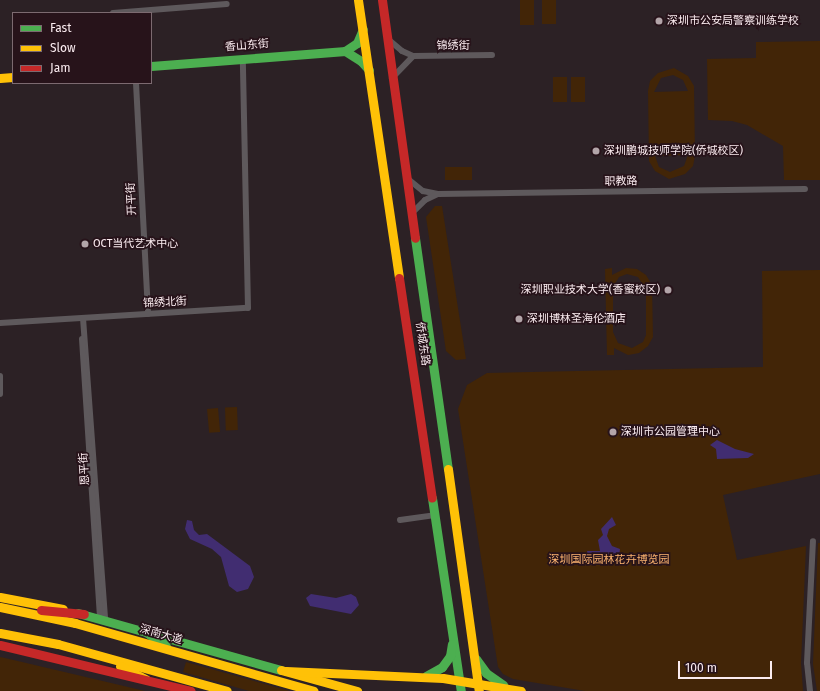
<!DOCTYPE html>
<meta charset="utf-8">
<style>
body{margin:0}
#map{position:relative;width:820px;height:691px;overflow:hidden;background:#2c2125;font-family:"Fira Sans","Noto Sans SC",sans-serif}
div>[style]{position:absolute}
.green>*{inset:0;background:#422507;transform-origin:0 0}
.water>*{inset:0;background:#412d71}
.street>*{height:6px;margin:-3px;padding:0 3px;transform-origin:3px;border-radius:3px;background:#5e595c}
.fast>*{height:9px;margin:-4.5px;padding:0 4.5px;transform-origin:4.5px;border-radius:4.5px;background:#4caf50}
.slow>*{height:9px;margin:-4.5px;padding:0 4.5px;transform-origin:4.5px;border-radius:4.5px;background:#ffc107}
.jam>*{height:9px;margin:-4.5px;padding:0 4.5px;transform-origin:4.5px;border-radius:4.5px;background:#c62828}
.dots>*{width:11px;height:11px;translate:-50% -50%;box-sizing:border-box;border:2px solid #27131a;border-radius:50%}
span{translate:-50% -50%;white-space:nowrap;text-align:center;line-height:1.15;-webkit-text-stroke:3.5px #27131a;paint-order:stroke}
.poi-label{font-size:11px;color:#fbecf0}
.left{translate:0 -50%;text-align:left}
.right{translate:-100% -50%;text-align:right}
.street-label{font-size:11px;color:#fbecf0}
.park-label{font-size:11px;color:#fdb470}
.legend{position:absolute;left:12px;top:12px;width:140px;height:72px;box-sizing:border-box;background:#27131a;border:1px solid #7c6a70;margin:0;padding:5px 7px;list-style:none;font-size:12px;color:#fbecf0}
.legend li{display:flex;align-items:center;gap:8px;height:20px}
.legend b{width:20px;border:1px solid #7c6a70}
.scale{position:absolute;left:678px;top:661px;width:94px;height:18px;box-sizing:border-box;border:2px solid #fbecf0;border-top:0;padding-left:5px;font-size:12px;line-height:14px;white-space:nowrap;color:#fbecf0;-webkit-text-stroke:3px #27131a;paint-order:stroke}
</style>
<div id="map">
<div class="green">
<i style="left:520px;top:0;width:14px;height:25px"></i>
<i style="left:542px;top:0;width:14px;height:24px"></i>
<i style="clip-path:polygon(820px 41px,820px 180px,784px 180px,783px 146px,747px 125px,732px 121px,708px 120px,707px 59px,756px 58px,756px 42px)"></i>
<i style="clip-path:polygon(evenodd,674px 68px,688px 76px,694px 86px,695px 156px,693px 166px,685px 174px,669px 179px,655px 171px,649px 161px,648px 91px,650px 81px,658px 73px,674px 68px,673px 75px,683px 80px,688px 91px,654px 92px,661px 78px,673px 75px,674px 68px,688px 155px,684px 166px,670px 172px,659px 167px,655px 156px,688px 155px)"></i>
<i style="left:553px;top:77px;width:14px;height:25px"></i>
<i style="left:571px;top:77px;width:14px;height:25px"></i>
<i style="left:445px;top:167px;width:27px;height:13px"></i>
<i style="clip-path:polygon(435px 206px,442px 206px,466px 359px,456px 360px,446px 351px,426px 217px)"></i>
<i style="clip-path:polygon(evenodd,612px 268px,612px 275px,626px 268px,637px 269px,646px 275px,652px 285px,653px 337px,648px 346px,639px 353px,628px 355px,614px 348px,614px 355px,607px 355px,605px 269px,612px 268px,627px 274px,638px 277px,646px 290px,646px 335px,643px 342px,632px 348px,618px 343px,613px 332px,613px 287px,619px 277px,627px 274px)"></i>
<i style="clip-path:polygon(820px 270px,820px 474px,723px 495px,737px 560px,806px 546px,801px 663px,803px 691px,585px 691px,513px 679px,503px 674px,498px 667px,458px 409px,467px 385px,487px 373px,763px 367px,762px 271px)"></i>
<i style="left:237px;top:407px;width:23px;height:12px;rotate:88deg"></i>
<i style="left:218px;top:408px;width:24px;height:11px;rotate:85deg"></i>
<i style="clip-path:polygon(818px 543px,820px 543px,820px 691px,817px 691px,813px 664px)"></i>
<i style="clip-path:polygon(0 657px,5px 658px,145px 691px,0 691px)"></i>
<i style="clip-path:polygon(186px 662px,290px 691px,249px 691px,183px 672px)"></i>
</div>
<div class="water">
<i style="clip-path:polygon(717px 440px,735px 449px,754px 454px,748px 458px,717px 459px,716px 449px,710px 445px)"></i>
<i style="clip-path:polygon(612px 517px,616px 525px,609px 529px,607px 536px,612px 546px,620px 549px,619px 557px,614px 559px,607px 557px,600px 564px,590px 565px,587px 551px,600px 551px,598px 540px,603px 535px,601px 529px)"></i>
<i style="clip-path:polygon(187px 520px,192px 521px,194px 530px,199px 535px,207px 534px,250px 566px,254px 577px,248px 589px,237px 592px,229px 586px,221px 557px,212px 549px,190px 539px,185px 529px)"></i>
<i style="clip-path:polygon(311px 594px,336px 598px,351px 594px,356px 597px,359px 605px,351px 614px,310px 606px,306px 598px)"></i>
</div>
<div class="street">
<i style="left:113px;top:13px;width:114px;rotate:-4.5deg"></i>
<i style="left:389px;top:40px;width:17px;rotate:40deg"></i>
<i style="left:402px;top:51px;width:12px;rotate:24deg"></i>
<i style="left:413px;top:56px;width:79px;rotate:-0.7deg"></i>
<i style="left:392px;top:78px;width:30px;rotate:-46deg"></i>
<i style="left:136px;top:83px;width:231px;rotate:87deg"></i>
<i style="left:408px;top:179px;width:19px;rotate:39deg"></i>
<i style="left:423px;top:191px;width:15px;rotate:11deg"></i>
<i style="left:438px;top:194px;width:367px;rotate:-0.8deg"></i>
<i style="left:412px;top:213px;width:18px;rotate:-45deg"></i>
<i style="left:425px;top:200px;width:14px;rotate:-25deg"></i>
<i style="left:83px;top:318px;width:303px;rotate:85.8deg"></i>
<i style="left:0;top:323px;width:248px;rotate:-3.5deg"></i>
<i style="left:248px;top:308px;width:249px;rotate:-91.2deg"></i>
<i style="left:82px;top:339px;width:280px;rotate:86.3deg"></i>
<i style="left:0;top:376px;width:18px;rotate:90deg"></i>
<i style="left:400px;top:520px;width:35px;rotate:-8deg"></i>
<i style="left:810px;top:691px;width:28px;rotate:-96deg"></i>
<i style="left:807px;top:663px;width:122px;rotate:-87.2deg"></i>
</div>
<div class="fast">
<i style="left:345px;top:51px;width:19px;rotate:32deg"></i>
<i style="left:361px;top:61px;width:12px;rotate:48deg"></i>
<i style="left:151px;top:66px;width:195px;rotate:-4.4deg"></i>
<i style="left:345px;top:51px;width:14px;rotate:-34deg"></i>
<i style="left:357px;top:43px;width:15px;rotate:-67deg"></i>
<i style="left:415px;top:238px;width:233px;rotate:81.9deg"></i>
<i style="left:432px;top:498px;width:195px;rotate:81.5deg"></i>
<i style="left:78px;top:613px;width:211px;rotate:15.7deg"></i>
<i style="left:143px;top:630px;width:28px;rotate:35deg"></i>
<i style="left:476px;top:659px;width:17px;rotate:54deg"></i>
<i style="left:486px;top:673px;width:21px;rotate:35deg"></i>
<i style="left:426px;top:676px;width:18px;rotate:-29deg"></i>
<i style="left:442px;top:667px;width:14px;rotate:-54deg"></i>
<i style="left:450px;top:656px;width:12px;rotate:-81deg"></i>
</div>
<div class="slow">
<i style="left:358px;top:0;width:281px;rotate:81.6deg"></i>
<i style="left:0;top:78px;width:13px;rotate:-4deg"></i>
<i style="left:448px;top:469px;width:224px;rotate:82.1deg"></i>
<i style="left:0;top:597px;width:64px;rotate:10.8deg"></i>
<i style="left:0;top:607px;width:77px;rotate:12deg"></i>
<i style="left:75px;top:623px;width:248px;rotate:15.9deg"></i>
<i style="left:0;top:633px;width:59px;rotate:10.7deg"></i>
<i style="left:58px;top:644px;width:175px;rotate:15.5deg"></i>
<i style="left:120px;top:666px;width:29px;rotate:27deg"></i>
<i style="left:281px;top:670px;width:79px;rotate:15.4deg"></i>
<i style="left:286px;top:671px;width:157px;rotate:2.6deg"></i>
<i style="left:443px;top:678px;width:79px;rotate:9.5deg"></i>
</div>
<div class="jam">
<i style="left:382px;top:0;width:240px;rotate:82.1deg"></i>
<i style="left:399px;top:278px;width:222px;rotate:81.5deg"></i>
<i style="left:41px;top:610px;width:43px;rotate:5.3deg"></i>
<i style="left:0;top:645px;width:196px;rotate:13.5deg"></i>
</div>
<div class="dots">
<i style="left:659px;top:21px;background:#b3a5a9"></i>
<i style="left:596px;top:151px;background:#b3a5a9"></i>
<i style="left:85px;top:244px;background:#b3a5a9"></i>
<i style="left:668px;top:290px;background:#b3a5a9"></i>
<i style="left:519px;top:319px;background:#b3a5a9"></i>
<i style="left:613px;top:432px;background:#b3a5a9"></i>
</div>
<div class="poi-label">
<span class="left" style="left:667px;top:21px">深圳市公安局警察训练学校</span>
<span class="left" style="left:604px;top:151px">深圳鹏城技师学院(侨城校区)</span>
<span class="left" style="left:93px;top:244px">OCT当代艺术中心</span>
<span class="right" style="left:660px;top:290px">深圳职业技术大学(香蜜校区)</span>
<span class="left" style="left:527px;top:319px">深圳博林圣海伦酒店</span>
<span class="left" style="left:621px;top:432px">深圳市公园管理中心</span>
</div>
<div class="street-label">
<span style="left:247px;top:46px;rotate:-5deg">香山东街</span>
<span style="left:453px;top:46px">锦绣街</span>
<span style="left:621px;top:182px;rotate:-1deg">职教路</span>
<span style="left:132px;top:199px;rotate:-93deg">开平街</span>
<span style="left:165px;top:303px;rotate:-3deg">锦绣北街</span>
<span style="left:422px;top:344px;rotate:82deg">侨城东路</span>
<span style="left:85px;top:469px;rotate:-94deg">恩平街</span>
<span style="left:161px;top:635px;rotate:16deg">深南大道</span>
</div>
<div class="park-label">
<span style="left:609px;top:560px">深圳国际园林花卉博览园</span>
</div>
<ul class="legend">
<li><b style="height:5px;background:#4caf50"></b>Fast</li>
<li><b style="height:5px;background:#ffc107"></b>Slow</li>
<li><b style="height:5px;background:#c62828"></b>Jam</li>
</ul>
<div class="scale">100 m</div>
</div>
